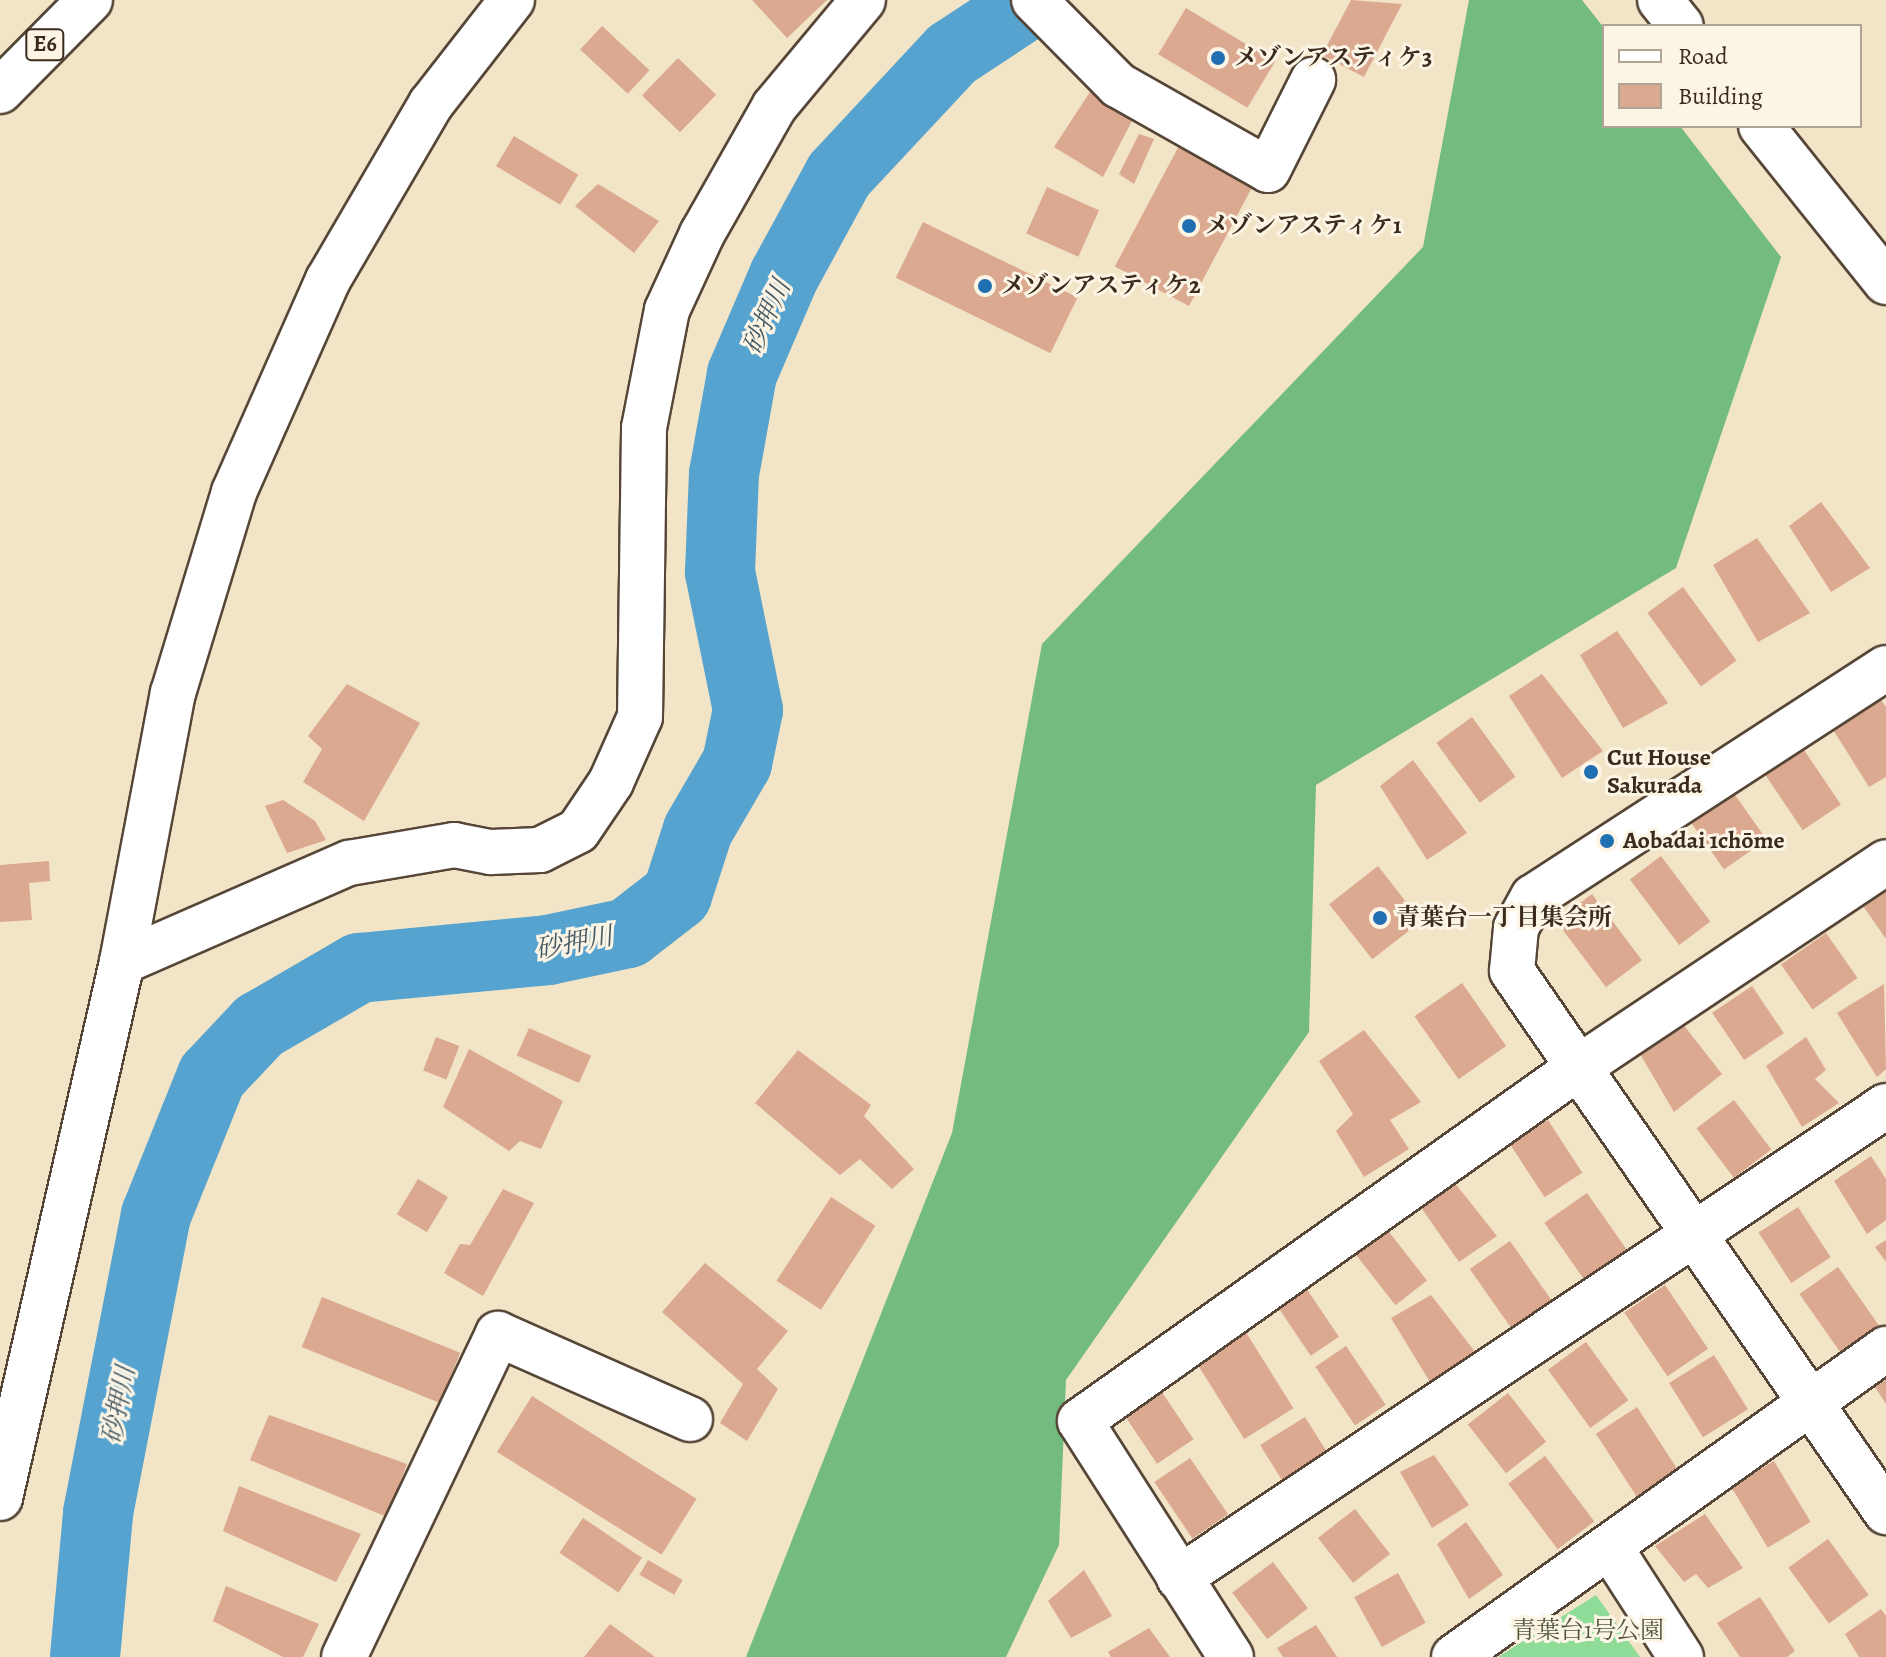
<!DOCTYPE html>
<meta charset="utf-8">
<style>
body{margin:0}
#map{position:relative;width:1886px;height:1657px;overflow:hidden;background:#f2e4c7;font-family:Alegreya,"Noto Serif JP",serif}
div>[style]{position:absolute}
.green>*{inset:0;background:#8fdb98}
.forest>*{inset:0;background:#73bb80}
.river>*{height:70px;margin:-35px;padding:0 35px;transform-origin:35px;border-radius:35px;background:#55a3ce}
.building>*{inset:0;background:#dba890;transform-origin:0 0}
.roads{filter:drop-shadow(2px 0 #564637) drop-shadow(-2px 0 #564637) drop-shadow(0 2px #564637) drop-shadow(0 -2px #564637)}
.minor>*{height:44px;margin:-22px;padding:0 22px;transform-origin:22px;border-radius:22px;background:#fff}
.major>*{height:44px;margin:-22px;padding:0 22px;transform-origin:22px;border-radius:22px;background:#fff}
.highway>*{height:44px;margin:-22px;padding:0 22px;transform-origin:22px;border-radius:22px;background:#fff}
.dots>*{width:22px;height:22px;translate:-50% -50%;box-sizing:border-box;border:4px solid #fcf5e5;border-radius:50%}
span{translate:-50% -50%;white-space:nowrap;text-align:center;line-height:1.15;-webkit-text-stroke:6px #fcf5e5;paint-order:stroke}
.shield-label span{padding:2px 6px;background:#fcf5e5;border:2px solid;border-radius:6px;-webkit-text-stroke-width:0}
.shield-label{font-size:22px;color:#3b2a1e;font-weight:700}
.poi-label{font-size:24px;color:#3b2a1e;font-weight:700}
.left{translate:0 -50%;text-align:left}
.park-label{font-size:24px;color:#50563c}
.water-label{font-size:26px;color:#455a64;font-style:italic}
.legend{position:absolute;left:1602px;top:24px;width:260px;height:104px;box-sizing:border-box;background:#fcf5e5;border:2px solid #afa495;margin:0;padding:10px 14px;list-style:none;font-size:24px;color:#3b2a1e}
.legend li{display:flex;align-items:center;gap:16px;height:40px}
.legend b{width:40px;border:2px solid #afa495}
</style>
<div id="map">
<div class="green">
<i style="clip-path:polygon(1596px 1595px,1640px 1657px,1498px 1657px)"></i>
</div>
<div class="forest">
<i style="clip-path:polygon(1469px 0,1582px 0,1604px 28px,1604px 126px,1680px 126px,1781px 257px,1676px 568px,1316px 785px,1309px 1032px,1066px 1380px,1059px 1545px,1006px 1657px,746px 1657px,952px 1133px,1042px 644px,1423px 247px)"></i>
</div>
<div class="river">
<i style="left:85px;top:1657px;width:145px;rotate:-84.8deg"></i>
<i style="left:98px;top:1513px;width:304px;rotate:-79deg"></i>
<i style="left:156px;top:1215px;width:150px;rotate:-68.1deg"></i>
<i style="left:212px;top:1076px;width:69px;rotate:-46.8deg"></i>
<i style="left:259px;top:1026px;width:116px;rotate:-30.1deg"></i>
<i style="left:359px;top:968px;width:190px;rotate:-5.4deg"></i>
<i style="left:548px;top:950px;width:82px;rotate:-12deg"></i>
<i style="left:628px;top:933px;width:62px;rotate:-37.8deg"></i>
<i style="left:677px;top:895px;width:68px;rotate:-72.1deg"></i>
<i style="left:698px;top:830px;width:78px;rotate:-59.8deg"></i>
<i style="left:737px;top:763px;width:54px;rotate:-78.3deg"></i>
<i style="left:748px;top:710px;width:141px;rotate:-101.5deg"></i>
<i style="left:720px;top:572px;width:98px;rotate:-87.7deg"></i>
<i style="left:724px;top:474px;width:102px;rotate:-79.8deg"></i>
<i style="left:742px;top:374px;width:107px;rotate:-66.8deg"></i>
<i style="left:784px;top:276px;width:115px;rotate:-61.4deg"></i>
<i style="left:839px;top:175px;width:166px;rotate:-47deg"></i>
<i style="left:952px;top:54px;width:98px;rotate:-33.4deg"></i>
</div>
<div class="building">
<i style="clip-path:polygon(752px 0,827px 0,787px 38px)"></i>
<i style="clip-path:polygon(1351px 0,1402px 4px,1364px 77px,1322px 55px)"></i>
<i style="left:1186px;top:8px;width:104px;height:54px;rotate:31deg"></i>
<i style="left:602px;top:26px;width:65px;height:32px;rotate:43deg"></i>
<i style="left:678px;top:58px;width:53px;height:52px;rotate:44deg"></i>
<i style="clip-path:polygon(1090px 92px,1134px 117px,1103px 177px,1054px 147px)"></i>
<i style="clip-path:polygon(1139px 134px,1154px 139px,1134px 184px,1119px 174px)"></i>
<i style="left:514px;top:136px;width:75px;height:35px;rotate:31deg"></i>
<i style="left:1181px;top:142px;width:84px;height:141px;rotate:28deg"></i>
<i style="clip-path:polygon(598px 184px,659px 221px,634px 253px,575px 206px)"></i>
<i style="left:1047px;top:187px;width:57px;height:51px;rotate:24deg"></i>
<i style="left:923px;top:222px;width:172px;height:62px;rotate:26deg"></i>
<i style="clip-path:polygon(1821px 502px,1870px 568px,1831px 592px,1789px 526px)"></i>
<i style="clip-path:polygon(1757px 538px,1810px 613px,1758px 642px,1713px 565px)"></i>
<i style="left:1683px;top:587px;width:91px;height:44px;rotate:54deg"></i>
<i style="clip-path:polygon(1617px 631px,1668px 703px,1623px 728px,1580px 655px)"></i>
<i style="clip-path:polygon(1542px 674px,1603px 751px,1562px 778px,1509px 696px)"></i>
<i style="clip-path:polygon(347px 684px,420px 723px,364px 821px,303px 782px,322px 749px,308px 736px)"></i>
<i style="clip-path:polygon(1873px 689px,1886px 707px,1886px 777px,1869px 787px,1827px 720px)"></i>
<i style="left:1472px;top:717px;width:74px;height:44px;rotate:54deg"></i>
<i style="left:1800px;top:744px;width:73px;height:46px;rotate:56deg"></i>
<i style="clip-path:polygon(1413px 760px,1467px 833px,1427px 860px,1380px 786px)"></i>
<i style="left:1731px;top:789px;width:62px;height:52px;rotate:55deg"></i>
<i style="clip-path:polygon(283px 800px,315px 821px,326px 840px,287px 853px,265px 806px)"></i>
<i style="left:1661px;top:856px;width:82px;height:39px;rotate:53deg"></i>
<i style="clip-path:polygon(49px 861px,50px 881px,29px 883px,32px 920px,0 922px,0 865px)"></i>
<i style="left:1378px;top:866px;width:70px;height:62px;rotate:52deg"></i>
<i style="clip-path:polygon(1886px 887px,1886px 939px,1861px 903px)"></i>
<i style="left:1592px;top:894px;width:83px;height:45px;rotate:53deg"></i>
<i style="left:1826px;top:933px;width:55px;height:55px;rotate:55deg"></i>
<i style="left:1462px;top:983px;width:77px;height:58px;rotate:55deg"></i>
<i style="clip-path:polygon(1884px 984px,1886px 1069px,1877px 1077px,1837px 1013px)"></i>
<i style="left:1752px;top:986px;width:57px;height:48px;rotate:56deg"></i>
<i style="clip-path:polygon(1682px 1023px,1722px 1074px,1674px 1112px,1639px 1052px)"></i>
<i style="left:529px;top:1028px;width:68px;height:30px;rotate:24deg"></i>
<i style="clip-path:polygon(1364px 1030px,1421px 1102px,1390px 1120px,1409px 1149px,1364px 1177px,1336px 1131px,1353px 1114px,1319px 1061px)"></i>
<i style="left:436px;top:1037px;width:25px;height:36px;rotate:21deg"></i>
<i style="clip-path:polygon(1806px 1037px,1826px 1070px,1815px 1079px,1839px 1103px,1802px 1127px,1766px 1066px)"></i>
<i style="clip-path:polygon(469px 1049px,563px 1101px,541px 1149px,520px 1141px,509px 1151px,443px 1107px)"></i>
<i style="clip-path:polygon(798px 1050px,871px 1105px,864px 1116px,914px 1169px,892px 1189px,860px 1159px,840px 1175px,755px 1103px)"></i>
<i style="left:1734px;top:1100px;width:62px;height:47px;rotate:53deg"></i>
<i style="left:1548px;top:1120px;width:63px;height:45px;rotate:57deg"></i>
<i style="clip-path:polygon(1871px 1156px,1886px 1179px,1886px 1220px,1867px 1234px,1834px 1181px)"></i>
<i style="clip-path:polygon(1450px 1177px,1497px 1236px,1459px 1262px,1418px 1203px)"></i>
<i style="left:418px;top:1179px;width:35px;height:41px;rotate:31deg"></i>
<i style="clip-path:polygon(503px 1189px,534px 1203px,483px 1296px,444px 1273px,460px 1244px,470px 1245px)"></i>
<i style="left:1587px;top:1193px;width:74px;height:52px;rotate:55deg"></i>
<i style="left:831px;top:1197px;width:53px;height:100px;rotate:33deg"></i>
<i style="left:1798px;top:1207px;width:60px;height:47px;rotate:57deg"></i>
<i style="left:1382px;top:1223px;width:73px;height:40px;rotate:52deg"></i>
<i style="clip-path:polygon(1886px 1240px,1886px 1262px,1875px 1247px)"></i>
<i style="left:1510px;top:1241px;width:72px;height:49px;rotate:55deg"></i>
<i style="clip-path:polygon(705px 1263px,788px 1331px,757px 1369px,778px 1389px,747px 1441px,720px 1423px,743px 1384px,662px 1312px)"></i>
<i style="left:1838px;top:1267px;width:75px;height:47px;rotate:55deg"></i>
<i style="left:1302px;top:1282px;width:66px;height:34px;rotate:56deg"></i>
<i style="left:1665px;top:1285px;width:77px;height:49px;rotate:56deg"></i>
<i style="clip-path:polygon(1431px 1295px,1476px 1353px,1433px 1387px,1391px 1318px)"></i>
<i style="left:322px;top:1297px;width:149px;height:54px;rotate:22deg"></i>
<i style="left:1242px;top:1326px;width:97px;height:58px;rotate:58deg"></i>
<i style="left:1586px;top:1342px;width:72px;height:47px;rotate:54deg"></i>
<i style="left:1346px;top:1346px;width:71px;height:37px;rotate:56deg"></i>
<i style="left:1714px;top:1355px;width:64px;height:53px;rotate:58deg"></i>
<i style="clip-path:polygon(1886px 1380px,1886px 1404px,1875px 1387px)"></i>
<i style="left:1155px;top:1382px;width:69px;height:44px;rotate:56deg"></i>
<i style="left:1508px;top:1393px;width:62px;height:51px;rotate:52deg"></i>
<i style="left:532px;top:1396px;width:194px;height:66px;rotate:32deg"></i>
<i style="left:1637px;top:1407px;width:76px;height:49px;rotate:57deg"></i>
<i style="clip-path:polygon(269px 1415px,407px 1464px,387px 1517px,250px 1460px)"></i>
<i style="left:1305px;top:1417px;width:52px;height:53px;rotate:58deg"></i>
<i style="clip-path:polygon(1434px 1455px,1469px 1505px,1432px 1528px,1400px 1472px)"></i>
<i style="left:1545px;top:1456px;width:82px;height:46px;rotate:53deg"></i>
<i style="left:1190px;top:1458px;width:68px;height:43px;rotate:56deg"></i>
<i style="left:1774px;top:1461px;width:71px;height:50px;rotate:59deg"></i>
<i style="clip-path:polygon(239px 1486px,361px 1534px,336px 1582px,223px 1531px)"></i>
<i style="left:1355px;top:1509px;width:57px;height:47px;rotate:52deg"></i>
<i style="clip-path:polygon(1705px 1514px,1743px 1568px,1708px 1588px,1696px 1574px,1684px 1582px,1655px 1546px)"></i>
<i style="left:583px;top:1518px;width:71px;height:42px;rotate:34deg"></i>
<i style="clip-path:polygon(1466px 1522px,1503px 1575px,1469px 1599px,1437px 1544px)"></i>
<i style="left:1828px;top:1539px;width:69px;height:49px;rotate:54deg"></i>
<i style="left:648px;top:1560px;width:40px;height:17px;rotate:30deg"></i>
<i style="left:1273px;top:1562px;width:58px;height:51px;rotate:53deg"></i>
<i style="clip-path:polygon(1084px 1570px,1112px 1616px,1071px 1638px,1048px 1601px)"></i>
<i style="left:1398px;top:1573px;width:57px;height:50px;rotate:61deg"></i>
<i style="clip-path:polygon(226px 1586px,319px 1624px,303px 1657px,283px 1657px,213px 1621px)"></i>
<i style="clip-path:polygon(1760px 1597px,1795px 1651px,1787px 1657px,1740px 1657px,1717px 1623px)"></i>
<i style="clip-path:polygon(1881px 1609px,1886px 1616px,1886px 1657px,1859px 1657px,1845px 1634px)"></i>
<i style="clip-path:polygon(610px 1624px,655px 1657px,584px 1657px)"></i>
<i style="clip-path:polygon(1316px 1625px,1337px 1657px,1283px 1657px,1277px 1648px)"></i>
<i style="clip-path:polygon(1149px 1628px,1170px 1657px,1111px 1657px,1108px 1652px)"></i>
</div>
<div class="roads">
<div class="minor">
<i style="left:1034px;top:0;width:120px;rotate:45.3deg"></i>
<i style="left:1118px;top:85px;width:172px;rotate:29.5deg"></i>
<i style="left:1268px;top:170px;width:101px;rotate:-63.4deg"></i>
<i style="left:1886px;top:668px;width:421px;rotate:147deg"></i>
<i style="left:1533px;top:897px;width:35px;rotate:119deg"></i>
<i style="left:1516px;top:928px;width:43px;rotate:95.3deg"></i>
<i style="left:1512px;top:971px;width:658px;rotate:55.34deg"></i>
<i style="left:122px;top:962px;width:248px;rotate:-23.6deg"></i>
<i style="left:349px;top:863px;width:107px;rotate:-9.7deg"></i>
<i style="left:454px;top:845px;width:38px;rotate:11deg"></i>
<i style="left:491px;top:852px;width:49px;rotate:-2.3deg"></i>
<i style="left:540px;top:850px;width:42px;rotate:-26.6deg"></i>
<i style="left:578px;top:831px;width:59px;rotate:-56deg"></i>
<i style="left:611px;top:782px;width:71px;rotate:-66deg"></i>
<i style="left:640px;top:717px;width:289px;rotate:-89.2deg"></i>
<i style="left:644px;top:428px;width:120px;rotate:-79deg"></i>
<i style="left:667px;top:310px;width:84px;rotate:-65.3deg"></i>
<i style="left:702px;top:234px;width:146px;rotate:-60.4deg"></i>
<i style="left:774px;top:107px;width:139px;rotate:-50.2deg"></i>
<i style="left:0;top:1498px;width:550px;rotate:-77.18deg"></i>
<i style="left:122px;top:962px;width:274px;rotate:-79.3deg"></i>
<i style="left:173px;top:693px;width:210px;rotate:-73.1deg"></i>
<i style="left:234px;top:492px;width:232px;rotate:-66.1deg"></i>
<i style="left:328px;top:280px;width:204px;rotate:-59.7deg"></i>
<i style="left:431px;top:104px;width:132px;rotate:-52.1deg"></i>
<i style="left:1611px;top:1549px;width:129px;rotate:57.1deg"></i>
<i style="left:1179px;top:1578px;width:850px;rotate:-33.73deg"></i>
<i style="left:344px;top:1657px;width:358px;rotate:-64.5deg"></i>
<i style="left:498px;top:1334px;width:210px;rotate:23.9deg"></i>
<i style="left:1231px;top:1657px;width:280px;rotate:-122.6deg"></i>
<i style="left:1080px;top:1421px;width:612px;rotate:-35.35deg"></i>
<i style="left:1579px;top:1067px;width:369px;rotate:-33.7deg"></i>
<i style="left:1454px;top:1657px;width:531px;rotate:-35.49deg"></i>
</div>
<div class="major">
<i style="left:1660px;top:0;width:33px;rotate:51deg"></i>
<i style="left:1761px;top:126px;width:200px;rotate:51.3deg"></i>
</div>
<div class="highway">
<i style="left:0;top:91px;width:128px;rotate:-45.3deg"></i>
</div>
</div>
<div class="dots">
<i style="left:1218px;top:58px;background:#1f6fb2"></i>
<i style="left:1189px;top:226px;background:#1f6fb2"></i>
<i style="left:985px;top:286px;background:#1f6fb2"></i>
<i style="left:1591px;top:772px;background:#1f6fb2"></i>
<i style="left:1607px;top:841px;background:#1f6fb2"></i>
<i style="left:1380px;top:918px;background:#1f6fb2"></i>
</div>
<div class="shield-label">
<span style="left:45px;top:45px">E6</span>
</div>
<div class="poi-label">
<span class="left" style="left:1234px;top:58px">メゾンアスティケ3</span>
<span class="left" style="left:1205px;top:226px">メゾンアスティケ1</span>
<span class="left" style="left:1001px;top:286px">メゾンアスティケ2</span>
<span class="left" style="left:1607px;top:772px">Cut House<br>Sakurada</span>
<span class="left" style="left:1623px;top:841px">Aobadai 1chōme</span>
<span class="left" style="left:1396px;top:918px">青葉台一丁目集会所</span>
</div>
<div class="park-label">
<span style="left:1588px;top:1631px">青葉台1号公園</span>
</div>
<div class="water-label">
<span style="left:767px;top:317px;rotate:-66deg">砂押川</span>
<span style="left:574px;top:943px;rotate:-11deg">砂押川</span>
<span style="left:119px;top:1405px;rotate:-79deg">砂押川</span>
</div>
<ul class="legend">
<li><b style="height:10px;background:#fff"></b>Road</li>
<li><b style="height:22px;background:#dba890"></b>Building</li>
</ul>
</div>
